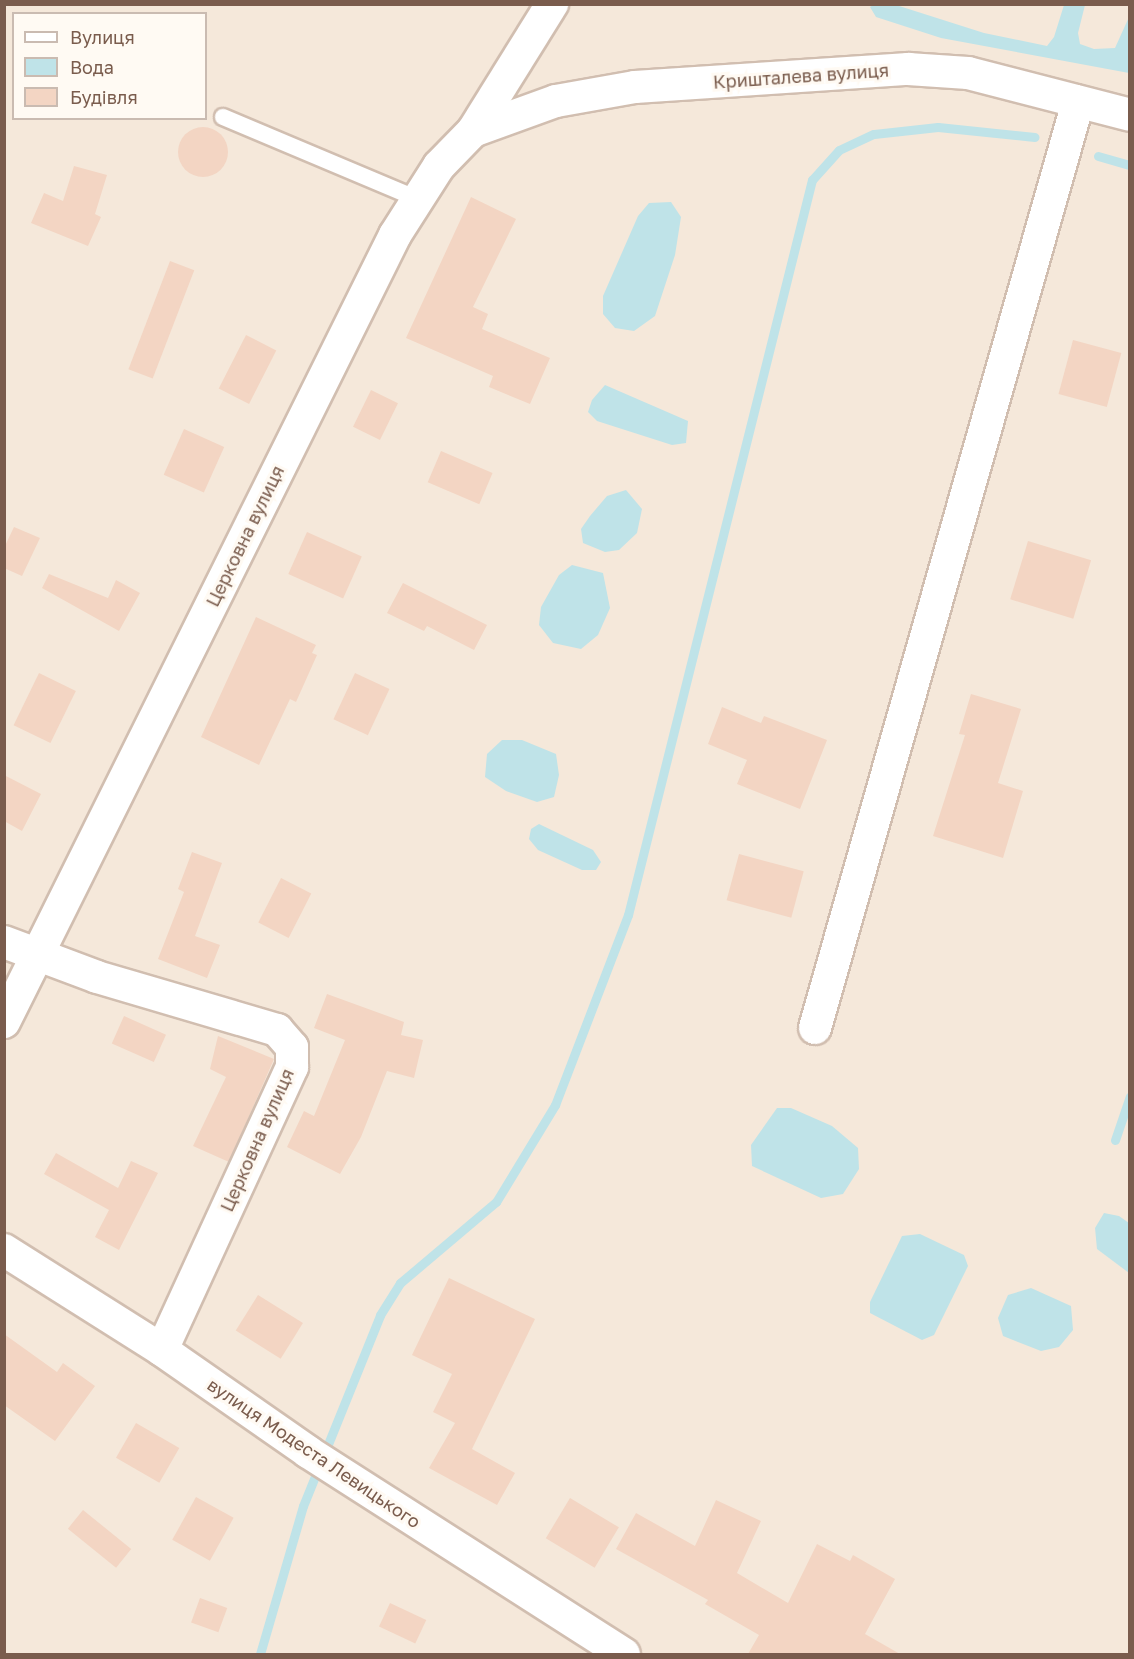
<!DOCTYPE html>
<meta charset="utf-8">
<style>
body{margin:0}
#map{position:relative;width:1134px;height:1659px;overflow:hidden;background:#fdf6ec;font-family:"Golos Text",sans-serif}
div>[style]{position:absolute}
.residential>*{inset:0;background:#f5e8da}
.water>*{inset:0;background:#bfe3e8}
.stream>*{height:9px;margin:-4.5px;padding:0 4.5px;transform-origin:4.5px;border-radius:4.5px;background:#bfe3e8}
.building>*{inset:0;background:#f3d5c3;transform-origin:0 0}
.round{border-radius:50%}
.roads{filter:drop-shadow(2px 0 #d1beb0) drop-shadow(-2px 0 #d1beb0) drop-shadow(0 2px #d1beb0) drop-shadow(0 -2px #d1beb0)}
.service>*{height:16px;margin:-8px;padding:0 8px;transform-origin:8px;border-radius:8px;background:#fff}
.minor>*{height:32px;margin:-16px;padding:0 16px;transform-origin:16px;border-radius:16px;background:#fff}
span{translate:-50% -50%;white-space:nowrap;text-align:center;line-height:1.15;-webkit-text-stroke:6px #fffaf3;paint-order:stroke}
.street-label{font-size:18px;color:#7a5c4d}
.frame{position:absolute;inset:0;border:6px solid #7a5c4d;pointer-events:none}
.legend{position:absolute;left:12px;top:12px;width:195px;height:108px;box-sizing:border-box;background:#fffaf3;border:2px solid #cabbb1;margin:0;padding:8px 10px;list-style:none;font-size:18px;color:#7a5c4d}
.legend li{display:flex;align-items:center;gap:12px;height:30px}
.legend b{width:30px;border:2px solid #cabbb1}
</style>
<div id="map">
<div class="residential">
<i style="clip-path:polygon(evenodd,5px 5px,1129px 5px,1129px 1654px,5px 1654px,5px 5px,14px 14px,206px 14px,206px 118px,14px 118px,14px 14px)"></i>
</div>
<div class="water">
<i style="clip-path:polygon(873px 5px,896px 5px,984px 33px,1047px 46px,1054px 37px,1064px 5px,1085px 5px,1078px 33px,1080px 44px,1094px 49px,1115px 48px,1129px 17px,1129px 73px,941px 38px,876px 17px,870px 7px)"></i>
<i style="clip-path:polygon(671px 202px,681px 217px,675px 255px,655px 316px,634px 331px,615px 328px,603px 314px,603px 296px,638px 216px,649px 203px)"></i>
<i style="clip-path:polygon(605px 385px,688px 421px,686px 443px,672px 445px,597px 421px,588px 412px,592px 400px)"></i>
<i style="clip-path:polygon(626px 490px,642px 509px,637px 533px,619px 550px,605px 552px,583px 543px,581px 529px,590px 516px,607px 496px)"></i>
<i style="clip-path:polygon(572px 565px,603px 573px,610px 608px,598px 635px,581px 649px,553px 643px,539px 625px,541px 607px,559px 575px)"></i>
<i style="clip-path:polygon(502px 740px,522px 740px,556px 754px,559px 775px,554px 797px,537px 802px,506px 791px,485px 777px,487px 754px)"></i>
<i style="clip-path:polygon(539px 824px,593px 850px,601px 862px,596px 870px,582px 870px,538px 850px,529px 839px,531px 829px)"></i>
<i style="clip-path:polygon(777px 1108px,791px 1108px,832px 1126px,858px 1148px,859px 1169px,843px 1194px,821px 1198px,752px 1166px,751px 1145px)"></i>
<i style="clip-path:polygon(1104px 1213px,1119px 1216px,1129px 1223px,1129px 1273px,1097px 1249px,1095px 1228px)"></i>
<i style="clip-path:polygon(920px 1234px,964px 1255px,968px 1266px,934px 1335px,922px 1340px,870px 1313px,870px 1302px,902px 1236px)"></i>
<i style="clip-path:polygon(1031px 1288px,1071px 1306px,1073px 1330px,1059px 1347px,1041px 1351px,1003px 1336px,998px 1318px,1008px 1295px)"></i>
</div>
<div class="stream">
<i style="left:1098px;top:156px;width:33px;rotate:16deg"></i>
<i style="left:1115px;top:1140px;width:46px;rotate:-71.2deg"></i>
<i style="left:260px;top:1654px;width:154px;rotate:-73.8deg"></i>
<i style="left:303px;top:1506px;width:206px;rotate:-68deg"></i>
<i style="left:380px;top:1315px;width:38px;rotate:-58deg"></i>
<i style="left:400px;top:1283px;width:126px;rotate:-40.2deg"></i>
<i style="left:496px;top:1202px;width:114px;rotate:-58.7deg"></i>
<i style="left:555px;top:1105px;width:204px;rotate:-69deg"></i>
<i style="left:628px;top:915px;width:758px;rotate:-75.95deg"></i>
<i style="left:812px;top:180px;width:40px;rotate:-48deg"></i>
<i style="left:839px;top:150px;width:38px;rotate:-25deg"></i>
<i style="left:874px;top:134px;width:64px;rotate:-6.2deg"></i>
<i style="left:938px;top:127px;width:97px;rotate:5.9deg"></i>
</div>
<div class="building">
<i class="round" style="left:178px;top:127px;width:50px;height:50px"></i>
<i style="clip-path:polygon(74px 166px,107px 175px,95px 214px,101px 217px,88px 246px,31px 223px,44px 193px,63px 201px)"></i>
<i style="clip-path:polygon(471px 197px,516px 219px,473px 307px,488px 314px,482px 329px,550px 358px,530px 404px,489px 387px,493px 376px,406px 338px)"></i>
<i style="left:170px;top:261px;width:26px;height:116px;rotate:21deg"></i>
<i style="left:246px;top:335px;width:34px;height:60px;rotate:27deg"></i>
<i style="left:1073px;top:340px;width:50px;height:56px;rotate:15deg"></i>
<i style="left:371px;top:390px;width:30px;height:41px;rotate:26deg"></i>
<i style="left:184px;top:429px;width:44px;height:50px;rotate:24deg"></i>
<i style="left:441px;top:451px;width:56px;height:34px;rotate:23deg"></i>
<i style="clip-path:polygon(14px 527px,40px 538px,22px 576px,4px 568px,4px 548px)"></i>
<i style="left:307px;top:532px;width:60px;height:46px;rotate:24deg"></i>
<i style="left:1028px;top:541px;width:66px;height:61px;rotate:17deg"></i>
<i style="clip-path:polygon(49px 574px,108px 598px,116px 580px,140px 593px,119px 631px,42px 588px)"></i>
<i style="clip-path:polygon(403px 583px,487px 625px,474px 650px,427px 626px,424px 631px,387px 613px)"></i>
<i style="clip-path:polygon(256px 617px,316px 645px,312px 653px,317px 655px,296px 702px,290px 699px,259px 765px,201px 737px)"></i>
<i style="left:39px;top:673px;width:41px;height:58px;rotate:26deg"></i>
<i style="left:355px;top:673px;width:38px;height:51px;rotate:25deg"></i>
<i style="clip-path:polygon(971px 694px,1021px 709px,998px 783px,1023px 791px,1003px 858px,933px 836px,965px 735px,959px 734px)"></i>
<i style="clip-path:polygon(722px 707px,761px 723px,764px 716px,827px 740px,800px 809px,737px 784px,747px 760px,708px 744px)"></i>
<i style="clip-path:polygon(4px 775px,41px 794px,22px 831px,4px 821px)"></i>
<i style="clip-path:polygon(192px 852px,222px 863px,195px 936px,220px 945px,207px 978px,158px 959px,184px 892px,178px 889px)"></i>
<i style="left:739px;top:854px;width:67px;height:48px;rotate:15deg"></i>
<i style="left:281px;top:878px;width:34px;height:50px;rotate:27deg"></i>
<i style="clip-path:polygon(327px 994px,404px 1022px,401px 1035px,423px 1040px,414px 1078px,387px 1071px,361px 1137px,340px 1174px,287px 1147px,304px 1111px,314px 1116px,345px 1040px,314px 1028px)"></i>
<i style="left:124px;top:1016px;width:46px;height:30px;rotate:24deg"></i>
<i style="clip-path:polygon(218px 1036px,274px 1059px,229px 1162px,193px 1146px,226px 1077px,210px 1069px)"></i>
<i style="clip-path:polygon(56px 1153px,118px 1188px,131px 1161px,158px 1173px,119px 1250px,95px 1237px,109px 1210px,44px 1174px)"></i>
<i style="clip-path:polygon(449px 1278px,535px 1319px,472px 1449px,515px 1473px,497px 1505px,429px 1468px,455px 1423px,433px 1412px,452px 1374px,412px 1355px)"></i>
<i style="left:258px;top:1295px;width:53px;height:42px;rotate:32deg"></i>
<i style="clip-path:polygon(4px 1334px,57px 1372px,63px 1363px,95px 1386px,55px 1441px,4px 1405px)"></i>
<i style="left:136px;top:1423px;width:50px;height:40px;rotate:30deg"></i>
<i style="left:196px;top:1497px;width:43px;height:49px;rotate:29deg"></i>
<i style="left:570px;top:1498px;width:57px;height:47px;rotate:31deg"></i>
<i style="clip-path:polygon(716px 1500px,761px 1521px,737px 1573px,788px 1603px,817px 1544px,850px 1561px,853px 1555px,895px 1579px,865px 1634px,900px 1654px,748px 1654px,759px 1635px,705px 1604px,708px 1600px,616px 1549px,636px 1513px,695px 1546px)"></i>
<i style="left:83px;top:1510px;width:62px;height:24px;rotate:39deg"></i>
<i style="left:200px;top:1598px;width:29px;height:26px;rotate:20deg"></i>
<i style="left:390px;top:1603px;width:40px;height:26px;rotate:25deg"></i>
</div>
<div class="roads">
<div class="service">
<i style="left:223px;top:117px;width:212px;rotate:22.8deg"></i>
</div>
<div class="minor">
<i style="left:473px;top:131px;width:88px;rotate:-19.9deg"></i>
<i style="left:556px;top:101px;width:80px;rotate:-10deg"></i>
<i style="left:635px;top:87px;width:274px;rotate:-3.8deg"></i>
<i style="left:908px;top:69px;width:60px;rotate:3.8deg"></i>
<i style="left:968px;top:73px;width:167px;rotate:14.5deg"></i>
<i style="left:4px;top:942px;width:99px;rotate:20.6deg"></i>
<i style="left:97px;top:977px;width:188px;rotate:16.4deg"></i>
<i style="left:277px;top:1030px;width:23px;rotate:49deg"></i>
<i style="left:292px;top:1047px;width:20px;rotate:90deg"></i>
<i style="left:292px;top:1067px;width:311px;rotate:114.7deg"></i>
<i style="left:4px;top:1022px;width:879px;rotate:-63.58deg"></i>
<i style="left:395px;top:235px;width:82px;rotate:-57.5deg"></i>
<i style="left:439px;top:166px;width:49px;rotate:-45.8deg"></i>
<i style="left:473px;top:131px;width:150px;rotate:-58.1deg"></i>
<i style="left:815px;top:1028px;width:963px;rotate:-74.14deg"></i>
<i style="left:4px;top:1250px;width:187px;rotate:32.3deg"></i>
<i style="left:162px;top:1350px;width:178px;rotate:34.9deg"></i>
<i style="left:308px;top:1452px;width:375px;rotate:32.6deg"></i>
</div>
</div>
<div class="street-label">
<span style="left:801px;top:76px;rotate:-4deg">Кришталева вулиця</span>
<span style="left:245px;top:536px;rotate:-64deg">Церковна вулиця</span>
<span style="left:257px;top:1140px;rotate:-66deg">Церковна вулиця</span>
<span style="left:314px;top:1453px;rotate:34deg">вулиця Модеста Левицького</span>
</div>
<div class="frame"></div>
<ul class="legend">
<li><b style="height:8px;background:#fff"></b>Вулиця</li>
<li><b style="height:16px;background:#bfe3e8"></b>Вода</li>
<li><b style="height:16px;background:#f3d5c3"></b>Будівля</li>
</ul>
</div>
